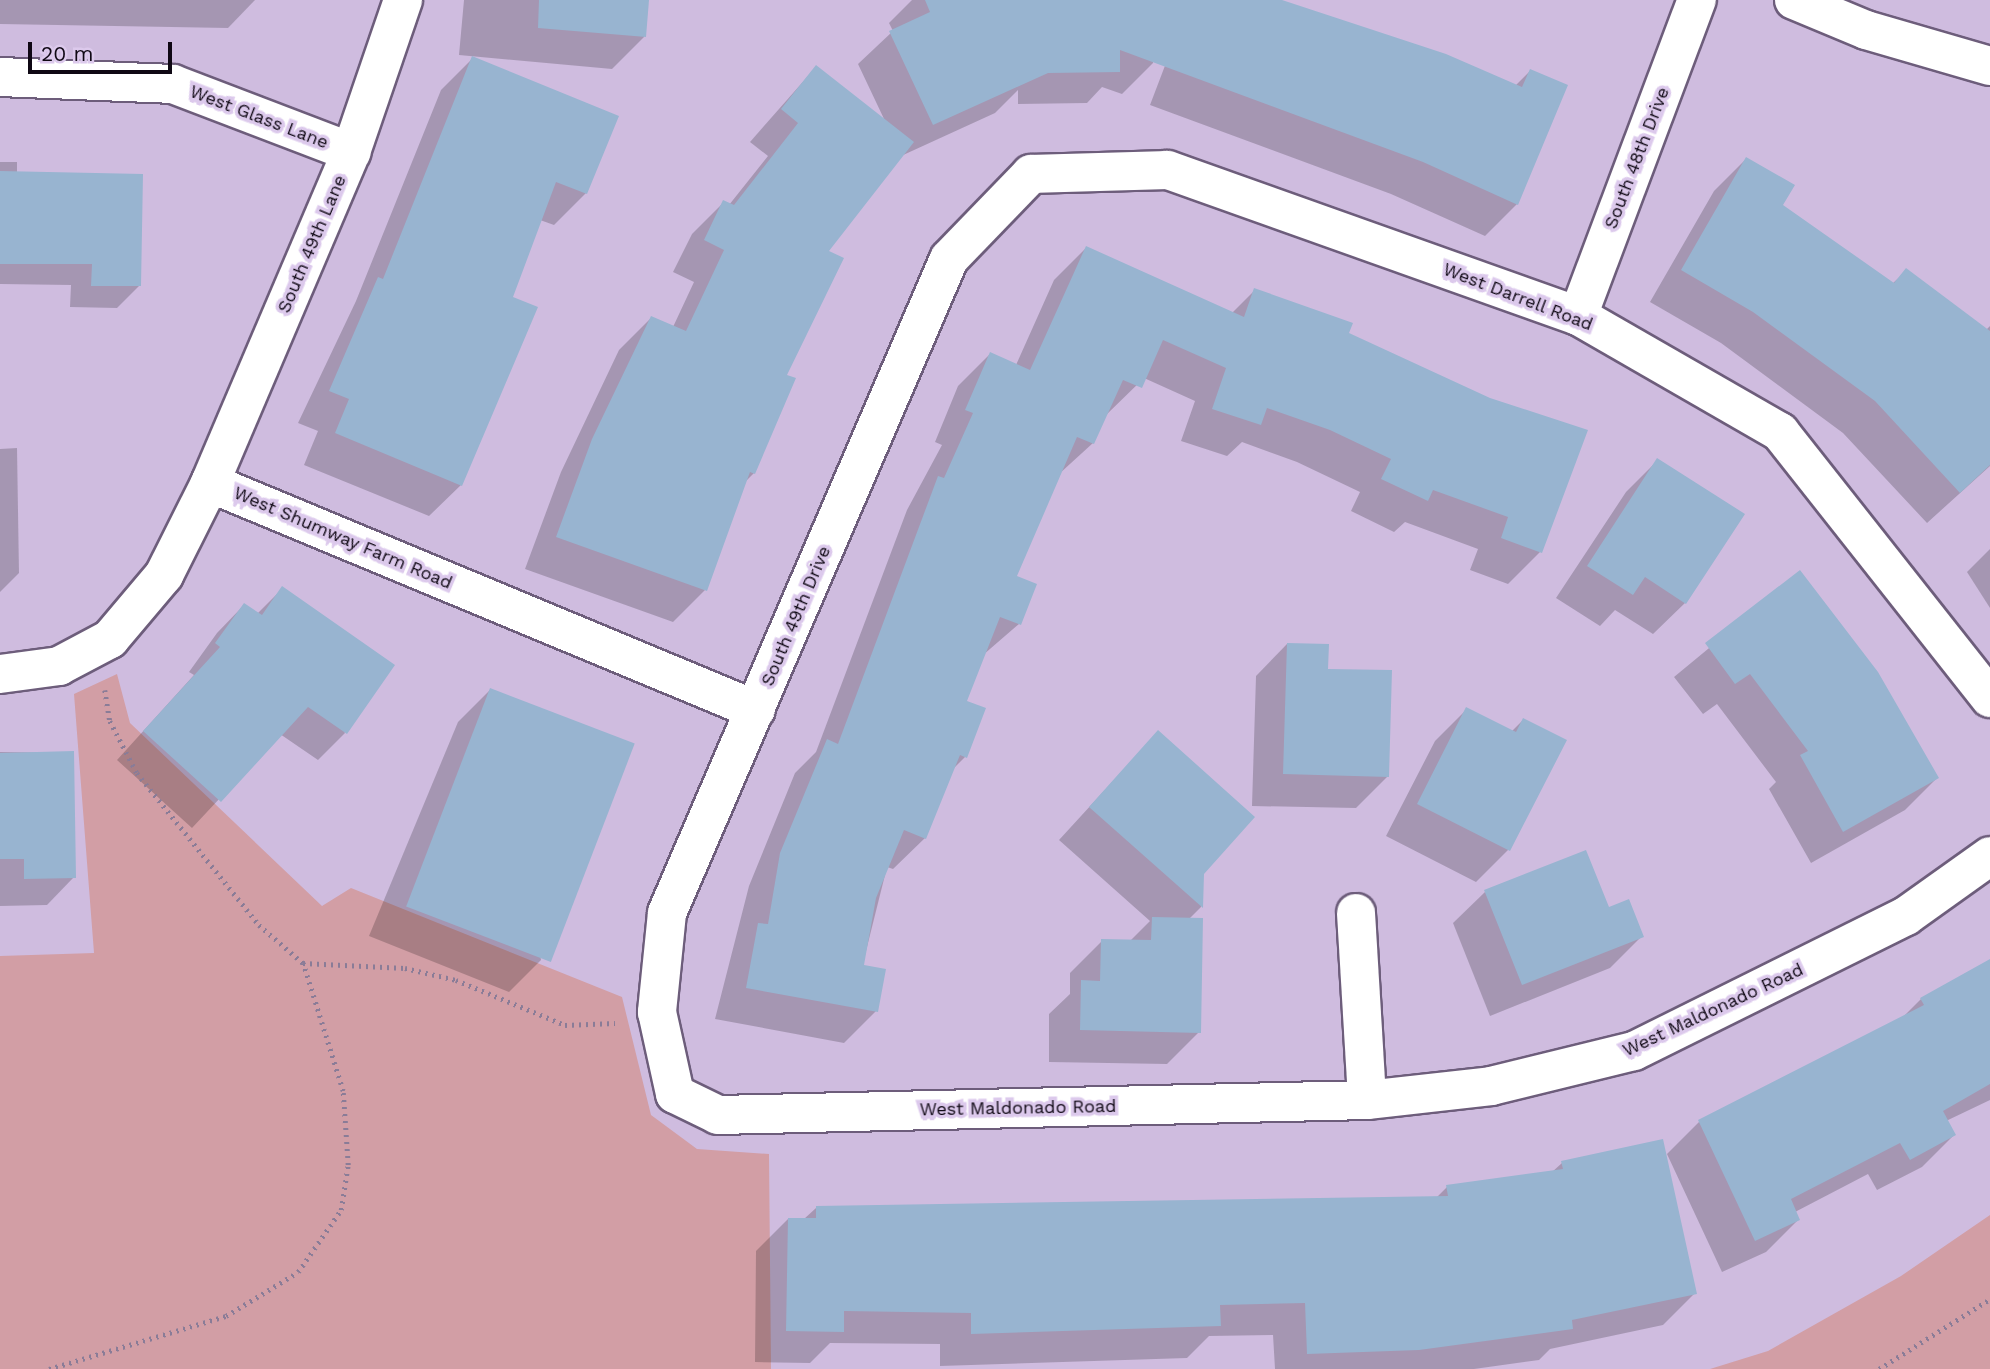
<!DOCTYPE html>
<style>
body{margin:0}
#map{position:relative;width:1990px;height:1369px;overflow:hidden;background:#cfbcdf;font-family:"Work Sans",sans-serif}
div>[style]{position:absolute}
.green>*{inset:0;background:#d29ea5}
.shadow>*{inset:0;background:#0003}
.building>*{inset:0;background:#98b4d0;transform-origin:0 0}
.path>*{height:4.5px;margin-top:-2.25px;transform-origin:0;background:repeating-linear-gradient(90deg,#8a7c97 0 2px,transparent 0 7px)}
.roads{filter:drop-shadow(2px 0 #6d5d7b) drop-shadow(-2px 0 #6d5d7b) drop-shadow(0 2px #6d5d7b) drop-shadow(0 -2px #6d5d7b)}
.minor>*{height:38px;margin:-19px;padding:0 19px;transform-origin:19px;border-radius:19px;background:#fff}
.tertiary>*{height:38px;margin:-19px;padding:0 19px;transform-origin:19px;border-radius:19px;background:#fff}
span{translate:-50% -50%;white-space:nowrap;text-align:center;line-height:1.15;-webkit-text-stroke:7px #dcc9ec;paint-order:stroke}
.street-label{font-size:18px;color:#0f0814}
.scale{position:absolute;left:28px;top:42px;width:144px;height:32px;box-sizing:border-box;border:4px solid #0f0814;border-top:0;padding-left:9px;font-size:21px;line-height:24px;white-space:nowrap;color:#0f0814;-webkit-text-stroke:5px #dcc9ec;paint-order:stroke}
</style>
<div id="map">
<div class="green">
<i style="clip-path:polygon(117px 674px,130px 723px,322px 906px,351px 888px,622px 997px,651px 1115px,697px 1149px,769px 1154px,771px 1369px,0 1369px,0 956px,94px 953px,74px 694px)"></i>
<i style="clip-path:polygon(1990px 1215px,1990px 1369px,1710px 1369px,1768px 1351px,1901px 1276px)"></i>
</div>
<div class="shadow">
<i style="clip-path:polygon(0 0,255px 0,228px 28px,0 24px)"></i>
<i style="clip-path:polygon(464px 0,645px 0,644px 37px,612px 69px,459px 55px)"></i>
<i style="clip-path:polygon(912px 0,1152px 0,1153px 63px,1122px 94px,1102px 87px,1087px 103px,1018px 104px,1018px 90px,995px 113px,901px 156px,827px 251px,754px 473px,744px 483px,705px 590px,673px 622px,525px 569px,561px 472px,619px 350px,651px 318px,673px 327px,694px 282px,673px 272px,692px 234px,724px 202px,729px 205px,768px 156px,750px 142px,816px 67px,885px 121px,858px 64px,893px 31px,889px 23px)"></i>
<i style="clip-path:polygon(1190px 0,1279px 0,1515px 86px,1530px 71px,1517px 204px,1485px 236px,1391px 194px,1150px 105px)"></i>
<i style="clip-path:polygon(473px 58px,586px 193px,554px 225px,540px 220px,511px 298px,461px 485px,429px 516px,304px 465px,318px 431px,298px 423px,356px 301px,441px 90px)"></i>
<i style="clip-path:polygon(1746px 159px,1780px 205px,1892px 284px,1906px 271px,1986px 330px,1990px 326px,1990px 466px,1927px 523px,1843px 433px,1721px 343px,1650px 302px,1714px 191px)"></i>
<i style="clip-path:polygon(0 162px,17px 162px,17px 173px,139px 286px,117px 308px,70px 307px,71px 285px,0 284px)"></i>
<i style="clip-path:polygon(1086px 248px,1232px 313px,1255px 290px,1347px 334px,1540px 552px,1508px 584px,1470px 570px,1478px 549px,1405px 522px,1394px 532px,1351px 511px,1360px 492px,1297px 462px,1242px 442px,1227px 456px,1181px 441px,1195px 401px,1144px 378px,1104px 417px,1093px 443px,1059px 474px,1015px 577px,1019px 624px,983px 655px,965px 702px,965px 757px,952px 770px,925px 838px,893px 869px,887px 867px,862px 967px,876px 1011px,844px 1043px,715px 1019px,749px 886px,795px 773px,816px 752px,907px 510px,942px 445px,935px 442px,958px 386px,990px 354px,1016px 365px,1054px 280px)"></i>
<i style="clip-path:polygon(17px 448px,19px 573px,0 592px,0 449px)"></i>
<i style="clip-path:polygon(1658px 460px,1685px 603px,1653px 634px,1615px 610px,1600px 626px,1556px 598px,1626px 492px)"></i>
<i style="clip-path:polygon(1990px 549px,1990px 608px,1967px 572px)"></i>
<i style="clip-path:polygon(1800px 573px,1937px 778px,1905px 810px,1811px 863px,1769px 789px,1776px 782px,1717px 704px,1703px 714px,1674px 677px)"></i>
<i style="clip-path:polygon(282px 589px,345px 733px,318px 760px,280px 734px,192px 828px,117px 760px,194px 675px,189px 672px,217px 633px,244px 605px,257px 614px)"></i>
<i style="clip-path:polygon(1287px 644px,1326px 670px,1388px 776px,1356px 808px,1252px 806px,1256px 676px)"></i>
<i style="clip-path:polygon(490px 690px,541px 960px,509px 992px,369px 936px,458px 722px)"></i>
<i style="clip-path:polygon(1467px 709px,1511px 732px,1523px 720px,1565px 741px,1508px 850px,1476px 882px,1386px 836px,1435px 741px)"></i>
<i style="clip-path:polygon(1158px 732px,1202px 873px,1201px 907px,1189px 919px,1199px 1032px,1167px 1064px,1049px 1062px,1049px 1014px,1070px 994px,1070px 973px,1102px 941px,1130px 941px,1150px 921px,1059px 840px)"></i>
<i style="clip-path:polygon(0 752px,72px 753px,74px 877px,47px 905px,0 906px)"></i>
<i style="clip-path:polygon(1485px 892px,1608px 909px,1642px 936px,1610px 968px,1490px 1016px,1453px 923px)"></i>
<i style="clip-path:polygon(1990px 961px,1990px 1100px,1946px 1121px,1954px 1135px,1922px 1167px,1877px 1190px,1868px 1174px,1795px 1212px,1798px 1220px,1766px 1252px,1722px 1272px,1667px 1154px,1699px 1122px,1902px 1018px,1921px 999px)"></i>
<i style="clip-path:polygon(1562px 1163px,1695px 1293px,1663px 1325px,1550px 1349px,1539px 1360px,1474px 1369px,1275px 1369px,1273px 1335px,1209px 1336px,1187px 1358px,940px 1366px,940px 1344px,830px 1343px,810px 1363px,755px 1362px,756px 1251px,788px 1219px,804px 1219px,816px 1208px,1436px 1198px,1447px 1187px,1552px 1172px)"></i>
</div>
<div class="building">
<i style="clip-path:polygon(539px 0,649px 0,646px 37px,538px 28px)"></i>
<i style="clip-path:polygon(925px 0,1282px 0,1446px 54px,1522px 87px,1530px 69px,1568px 85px,1518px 205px,1423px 162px,1120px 50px,1120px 72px,1048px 73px,933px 125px,889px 31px,930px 12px)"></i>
<i style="clip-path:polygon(472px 56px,619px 116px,587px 194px,556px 182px,513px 297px,538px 307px,462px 486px,335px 433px,349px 399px,329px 391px,378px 277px,383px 279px)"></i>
<i style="clip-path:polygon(816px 65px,914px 142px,829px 251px,844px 258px,787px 375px,796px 378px,755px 474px,750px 472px,707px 591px,556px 537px,592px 439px,651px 316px,686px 331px,724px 250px,704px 240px,723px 200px,734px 205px,798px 123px,781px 109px)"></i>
<i style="clip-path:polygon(1746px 157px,1795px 185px,1783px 205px,1894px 283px,1906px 268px,1990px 331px,1990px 465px,1960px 493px,1875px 401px,1753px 312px,1681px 270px)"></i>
<i style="clip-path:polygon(0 171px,143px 174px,141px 286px,91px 286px,92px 264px,0 264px)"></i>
<i style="clip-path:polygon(1086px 246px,1244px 317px,1254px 288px,1353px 323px,1349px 333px,1490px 398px,1588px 430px,1542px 553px,1501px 538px,1508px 517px,1433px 490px,1428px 501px,1381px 479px,1391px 459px,1330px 430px,1267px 408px,1261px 425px,1212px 409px,1226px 368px,1163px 340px,1142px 388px,1123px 380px,1094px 444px,1077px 437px,1017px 576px,1037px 584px,1021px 625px,1000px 617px,967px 701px,986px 708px,967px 758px,960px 755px,926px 839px,904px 830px,876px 898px,864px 965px,886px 969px,878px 1012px,746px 988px,758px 923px,768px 924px,780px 853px,827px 739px,838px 744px,938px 476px,944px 478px,973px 413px,965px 410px,990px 352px,1030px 370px)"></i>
<i style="clip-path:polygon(1657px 458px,1745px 514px,1686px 604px,1645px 577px,1633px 595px,1587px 566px)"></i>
<i style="clip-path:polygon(1800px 570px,1878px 672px,1939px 778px,1843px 832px,1800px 755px,1808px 751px,1750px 674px,1735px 684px,1705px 643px)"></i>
<i style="clip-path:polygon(282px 586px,395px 665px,347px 734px,308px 707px,221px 802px,143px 731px,220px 647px,215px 643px,244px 603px,262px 615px)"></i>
<i style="clip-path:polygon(1287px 643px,1329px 644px,1328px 669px,1392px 670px,1389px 777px,1283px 774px)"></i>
<i style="left:490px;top:688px;width:155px;height:234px;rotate:21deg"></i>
<i style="clip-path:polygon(1466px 707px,1516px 732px,1523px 718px,1567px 740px,1510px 851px,1417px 804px)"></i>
<i style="clip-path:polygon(1158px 730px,1255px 817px,1204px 874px,1203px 908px,1089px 807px)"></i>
<i style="clip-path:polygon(74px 751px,76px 878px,24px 879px,24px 859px,0 859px,0 753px)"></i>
<i style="clip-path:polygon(1586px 850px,1609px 907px,1629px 899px,1644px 937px,1522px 985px,1484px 890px)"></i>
<i style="clip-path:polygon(1152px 917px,1203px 918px,1201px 1033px,1080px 1030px,1081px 980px,1100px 981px,1101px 939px,1151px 940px)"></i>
<i style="clip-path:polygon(1990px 959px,1990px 1084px,1943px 1111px,1956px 1135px,1910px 1160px,1900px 1143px,1791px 1199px,1800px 1220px,1755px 1241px,1698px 1120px,1924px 1005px,1920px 998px)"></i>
<i style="clip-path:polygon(1663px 1139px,1697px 1294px,1572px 1320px,1573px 1329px,1419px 1350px,1307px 1354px,1305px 1303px,1220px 1305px,1221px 1326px,971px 1334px,971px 1313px,844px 1311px,844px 1332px,786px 1331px,788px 1218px,816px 1218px,816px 1206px,1448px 1196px,1446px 1185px,1563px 1169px,1561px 1161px)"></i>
</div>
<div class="path">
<i style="left:105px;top:690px;width:31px;rotate:81deg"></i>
<i style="left:110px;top:721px;width:59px;rotate:62.6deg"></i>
<i style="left:137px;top:773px;width:195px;rotate:51.2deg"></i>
<i style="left:259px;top:925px;width:58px;rotate:40.8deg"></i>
<i style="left:303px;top:963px;width:102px;rotate:2.8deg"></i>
<i style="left:405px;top:968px;width:52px;rotate:13.2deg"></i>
<i style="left:456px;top:980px;width:118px;rotate:22.4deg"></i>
<i style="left:565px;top:1025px;width:50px;rotate:-2.3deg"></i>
<i style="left:49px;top:1369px;width:185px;rotate:-16.7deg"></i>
<i style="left:226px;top:1316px;width:84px;rotate:-31.4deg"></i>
<i style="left:298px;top:1272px;width:75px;rotate:-55.3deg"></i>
<i style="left:341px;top:1210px;width:46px;rotate:-81.2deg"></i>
<i style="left:348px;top:1165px;width:74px;rotate:-93.9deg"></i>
<i style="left:343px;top:1091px;width:134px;rotate:-107.4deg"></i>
<i style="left:1879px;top:1369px;width:131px;rotate:-32.2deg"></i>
</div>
<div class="roads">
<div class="minor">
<i style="left:0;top:77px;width:173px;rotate:2.3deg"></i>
<i style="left:173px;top:84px;width:191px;rotate:20.9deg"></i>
<i style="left:1578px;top:316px;width:338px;rotate:-69.4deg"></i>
<i style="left:210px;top:483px;width:591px;rotate:22.58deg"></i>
<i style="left:0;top:674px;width:60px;rotate:-7.7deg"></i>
<i style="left:59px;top:666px;width:58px;rotate:-27.9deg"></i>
<i style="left:110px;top:639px;width:84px;rotate:-49.8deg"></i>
<i style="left:164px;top:575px;width:103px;rotate:-63.4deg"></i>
<i style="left:210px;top:483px;width:360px;rotate:-66.9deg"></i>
<i style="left:351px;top:152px;width:161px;rotate:-71.1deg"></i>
<i style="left:1990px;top:698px;width:339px;rotate:-128.3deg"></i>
<i style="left:1780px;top:432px;width:233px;rotate:-150.1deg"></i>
<i style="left:1578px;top:316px;width:436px;rotate:-160.4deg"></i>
<i style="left:1167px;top:170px;width:136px;rotate:178.3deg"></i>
<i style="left:1031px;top:174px;width:118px;rotate:134deg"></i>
<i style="left:949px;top:259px;width:712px;rotate:113.33deg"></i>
<i style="left:667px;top:913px;width:100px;rotate:95.8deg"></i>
<i style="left:657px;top:1012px;width:84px;rotate:77.6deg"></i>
<i style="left:675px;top:1094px;width:48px;rotate:26deg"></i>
<i style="left:718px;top:1115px;width:649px;rotate:-1.32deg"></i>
<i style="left:1367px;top:1100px;width:125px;rotate:-6.4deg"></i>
<i style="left:1491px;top:1086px;width:147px;rotate:-13.8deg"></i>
<i style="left:1634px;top:1051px;width:304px;rotate:-26.4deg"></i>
<i style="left:1906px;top:916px;width:103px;rotate:-35.5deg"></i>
<i style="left:1356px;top:913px;width:187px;rotate:86.6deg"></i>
</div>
<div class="tertiary">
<i style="left:1794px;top:0;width:78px;rotate:22.6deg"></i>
<i style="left:1866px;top:30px;width:129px;rotate:16.2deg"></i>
</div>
</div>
<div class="street-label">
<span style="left:259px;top:117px;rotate:21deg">West Glass Lane</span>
<span style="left:1637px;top:158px;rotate:-69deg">South 48th Drive</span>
<span style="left:312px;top:244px;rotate:-67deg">South 49th Lane</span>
<span style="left:1518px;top:297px;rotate:21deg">West Darrell Road</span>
<span style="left:343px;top:538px;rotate:23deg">West Shumway Farm Road</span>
<span style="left:796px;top:616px;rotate:-67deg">South 49th Drive</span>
<span style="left:1713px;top:1010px;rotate:-25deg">West Maldonado Road</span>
<span style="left:1018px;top:1108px;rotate:-1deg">West Maldonado Road</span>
</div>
<div class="scale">20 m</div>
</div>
